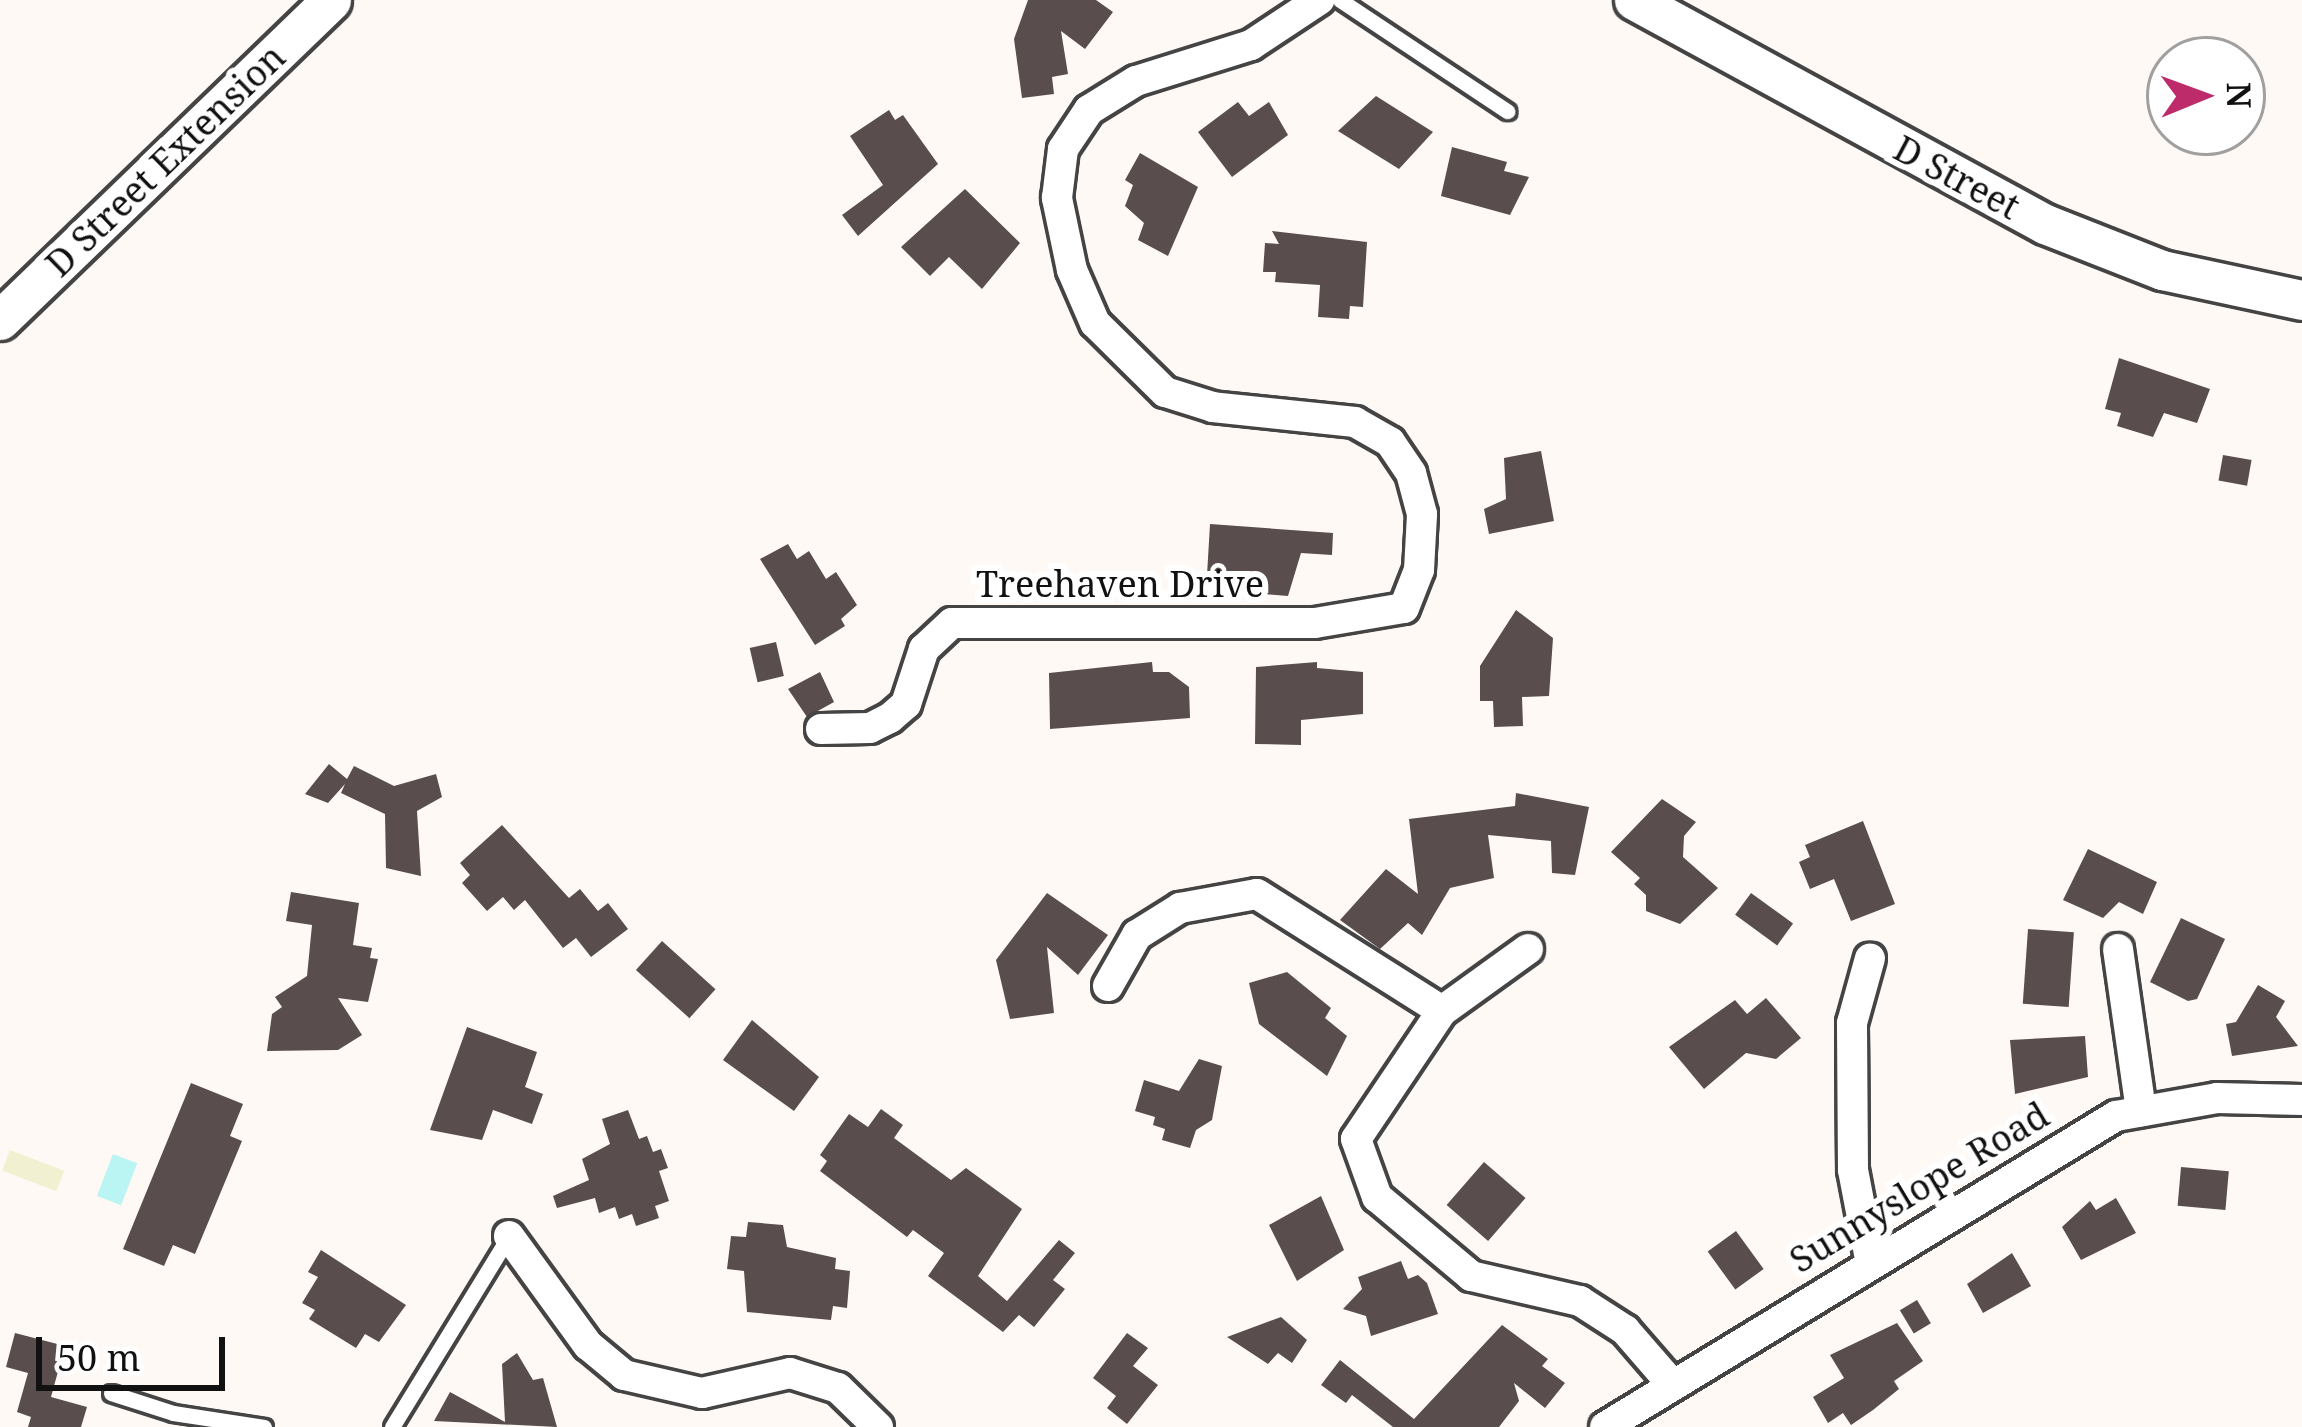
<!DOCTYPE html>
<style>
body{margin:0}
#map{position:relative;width:2302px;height:1427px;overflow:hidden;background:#fff9f5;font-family:"Noto Serif",serif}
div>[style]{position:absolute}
.pitch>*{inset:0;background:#f1f0d0;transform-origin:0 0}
.water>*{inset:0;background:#baf5f4;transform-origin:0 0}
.building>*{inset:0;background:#594d4d;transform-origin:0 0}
.roads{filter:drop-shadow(3px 0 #444) drop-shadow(-3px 0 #444) drop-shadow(0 3px #444) drop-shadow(0 -3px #444)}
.service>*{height:15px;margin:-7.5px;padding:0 7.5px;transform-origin:7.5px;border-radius:7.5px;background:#fff}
.minor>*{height:30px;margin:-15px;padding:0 15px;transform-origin:15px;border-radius:15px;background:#fff}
.tertiary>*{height:39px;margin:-19.5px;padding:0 19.5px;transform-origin:19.5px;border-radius:19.5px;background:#fff}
span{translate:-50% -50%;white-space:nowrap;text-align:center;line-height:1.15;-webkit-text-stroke:12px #fff;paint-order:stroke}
.street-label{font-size:36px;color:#111}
.north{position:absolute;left:2146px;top:36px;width:120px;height:120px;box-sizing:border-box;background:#fff;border:3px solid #a0a0a0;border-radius:50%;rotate:89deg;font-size:33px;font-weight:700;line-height:48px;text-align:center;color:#111}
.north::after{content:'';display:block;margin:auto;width:42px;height:54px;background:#be2b6a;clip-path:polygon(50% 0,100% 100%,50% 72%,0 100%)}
.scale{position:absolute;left:36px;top:1337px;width:189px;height:54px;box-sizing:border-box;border:6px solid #111;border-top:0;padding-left:15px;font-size:36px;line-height:42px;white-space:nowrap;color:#111;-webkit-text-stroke:9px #fff;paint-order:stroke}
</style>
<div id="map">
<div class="pitch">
<i style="left:10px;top:1150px;width:58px;height:22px;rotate:21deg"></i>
</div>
<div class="water">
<i style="left:113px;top:1154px;width:26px;height:45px;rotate:21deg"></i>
</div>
<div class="building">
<i style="clip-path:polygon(1028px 0,1096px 0,1113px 12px,1085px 49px,1061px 31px,1068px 74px,1052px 77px,1054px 94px,1022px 98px,1014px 39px)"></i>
<i style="clip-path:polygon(1376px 96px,1433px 132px,1399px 169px,1338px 131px)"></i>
<i style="clip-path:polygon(1238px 102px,1249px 116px,1269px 102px,1288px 135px,1232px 177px,1198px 132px)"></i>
<i style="clip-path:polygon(889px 110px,895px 120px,903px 115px,938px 164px,858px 236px,842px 215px,883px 185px,850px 136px)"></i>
<i style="clip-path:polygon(1452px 147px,1507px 162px,1504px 171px,1529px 177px,1510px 215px,1441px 196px)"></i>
<i style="clip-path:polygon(1140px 153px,1198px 187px,1168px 256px,1138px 240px,1144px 223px,1125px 206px,1133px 185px,1125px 180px)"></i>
<i style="clip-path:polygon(965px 189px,1020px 243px,982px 289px,949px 257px,930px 276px,901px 247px)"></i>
<i style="clip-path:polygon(1272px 231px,1367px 242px,1363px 307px,1350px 306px,1349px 319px,1318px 317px,1320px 285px,1275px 282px,1276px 272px,1263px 272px,1265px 243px,1279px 244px)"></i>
<i style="clip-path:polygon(2119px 358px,2210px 389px,2197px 423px,2164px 413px,2153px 437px,2117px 426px,2121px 413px,2105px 409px)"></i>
<i style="clip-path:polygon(1541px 451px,1554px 521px,1489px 534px,1484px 509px,1506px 499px,1504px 458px)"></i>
<i style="left:2223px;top:455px;width:29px;height:26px;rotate:10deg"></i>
<i style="clip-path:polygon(1210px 524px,1333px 533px,1332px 555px,1301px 553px,1288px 596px,1264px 594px,1241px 587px,1242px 577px,1207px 575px)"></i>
<i style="clip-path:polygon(788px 544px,797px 559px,809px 551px,826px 579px,836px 572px,857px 605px,841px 619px,845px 626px,815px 645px,760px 559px)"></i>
<i style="clip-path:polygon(1516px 610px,1553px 638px,1549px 696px,1522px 697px,1523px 726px,1494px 727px,1493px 701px,1480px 701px,1480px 666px)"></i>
<i style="left:776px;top:642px;width:35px;height:27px;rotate:77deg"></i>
<i style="clip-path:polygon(1152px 662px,1153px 672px,1169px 672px,1189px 687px,1190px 718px,1050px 729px,1049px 673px)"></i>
<i style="clip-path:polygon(1317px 662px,1317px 668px,1363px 672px,1363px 714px,1301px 720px,1301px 745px,1255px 744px,1256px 667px)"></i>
<i style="clip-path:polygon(820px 672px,834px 702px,807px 717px,788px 689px)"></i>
<i style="clip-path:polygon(329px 764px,347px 779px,354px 766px,394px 786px,436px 774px,442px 797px,417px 811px,421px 876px,386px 868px,385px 814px,341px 793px,345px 784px,328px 803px,305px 794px)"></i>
<i style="clip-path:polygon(1516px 793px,1589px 807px,1575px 875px,1552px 873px,1551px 841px,1488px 835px,1494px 878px,1450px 888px,1422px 935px,1408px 923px,1380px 949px,1340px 920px,1386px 869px,1418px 894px,1409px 819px,1515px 806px)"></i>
<i style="clip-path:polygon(1662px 799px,1696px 822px,1684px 836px,1683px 857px,1718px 888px,1680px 924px,1646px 911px,1646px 895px,1634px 884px,1640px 878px,1611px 852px)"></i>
<i style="clip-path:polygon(1863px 821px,1895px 904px,1851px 921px,1834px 879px,1810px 889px,1799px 862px,1810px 857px,1805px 845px)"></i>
<i style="clip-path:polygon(502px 825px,569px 898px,580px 889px,598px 911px,608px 903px,628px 929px,591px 957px,576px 938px,563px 948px,525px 900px,514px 910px,503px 897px,487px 911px,462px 883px,470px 875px,460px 863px)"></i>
<i style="clip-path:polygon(2088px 849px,2157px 882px,2143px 914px,2119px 902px,2103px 918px,2063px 900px)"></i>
<i style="clip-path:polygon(291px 892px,359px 903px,353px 945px,372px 948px,370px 958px,378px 959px,368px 1002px,338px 998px,362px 1035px,338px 1050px,267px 1051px,272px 1014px,282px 1007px,275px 997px,307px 976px,312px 925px,286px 921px)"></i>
<i style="clip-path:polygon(1047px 893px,1108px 935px,1078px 975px,1047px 947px,1054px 1013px,1010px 1019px,996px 960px)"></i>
<i style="left:1751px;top:893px;width:52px;height:27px;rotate:36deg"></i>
<i style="clip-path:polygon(2181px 918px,2225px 939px,2197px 999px,2188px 1001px,2150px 982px)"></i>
<i style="left:2028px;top:929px;width:46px;height:75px;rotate:4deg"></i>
<i style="left:662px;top:941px;width:72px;height:39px;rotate:42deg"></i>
<i style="clip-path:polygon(1287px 972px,1331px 1008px,1325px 1018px,1347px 1036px,1327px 1076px,1259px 1024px,1249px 983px)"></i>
<i style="clip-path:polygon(2258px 985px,2285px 1001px,2276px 1017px,2298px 1046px,2232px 1056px,2226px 1024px,2236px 1022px)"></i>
<i style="clip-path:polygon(1766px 998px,1801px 1038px,1776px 1059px,1746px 1053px,1704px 1089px,1669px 1047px,1735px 1000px,1747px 1014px)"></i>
<i style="clip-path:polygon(752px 1020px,819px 1077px,794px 1111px,723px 1060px)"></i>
<i style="clip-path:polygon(467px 1027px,537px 1052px,525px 1087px,543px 1094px,532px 1124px,493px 1110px,482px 1140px,430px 1130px)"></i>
<i style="clip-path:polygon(2085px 1036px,2088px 1077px,2015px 1094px,2010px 1040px)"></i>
<i style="clip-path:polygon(1199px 1059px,1222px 1066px,1212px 1120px,1196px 1130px,1190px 1148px,1162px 1140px,1165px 1129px,1153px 1125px,1155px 1117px,1135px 1111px,1144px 1080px,1179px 1091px)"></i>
<i style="clip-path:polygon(191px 1083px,243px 1104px,230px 1136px,242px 1141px,195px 1254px,173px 1245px,164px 1266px,123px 1249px)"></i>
<i style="clip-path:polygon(881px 1109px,903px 1125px,894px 1138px,951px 1180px,966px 1168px,1022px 1209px,978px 1276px,1007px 1301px,1059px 1240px,1075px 1253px,1053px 1280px,1065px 1289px,1034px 1327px,1019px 1315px,1003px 1332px,928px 1276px,944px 1253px,913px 1230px,907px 1237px,820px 1171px,827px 1161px,820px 1155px,849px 1114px,868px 1127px)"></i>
<i style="clip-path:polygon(628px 1110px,639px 1139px,647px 1136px,653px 1152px,661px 1149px,668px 1168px,659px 1171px,669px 1201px,655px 1206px,659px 1218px,636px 1226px,632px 1214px,619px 1219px,615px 1207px,599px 1213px,595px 1198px,557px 1208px,553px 1196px,589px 1180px,582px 1159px,610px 1144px,602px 1119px)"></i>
<i style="left:1484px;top:1162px;width:55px;height:57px;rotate:41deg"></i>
<i style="left:2181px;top:1167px;width:48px;height:39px;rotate:5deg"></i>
<i style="clip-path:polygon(1321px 1196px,1344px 1250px,1297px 1281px,1269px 1225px)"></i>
<i style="clip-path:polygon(2116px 1198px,2136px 1233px,2081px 1260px,2062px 1227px,2090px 1201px,2096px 1210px)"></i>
<i style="clip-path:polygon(748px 1222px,783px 1225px,787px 1247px,836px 1258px,835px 1269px,850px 1271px,847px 1308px,833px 1306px,831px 1320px,747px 1312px,744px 1271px,727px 1269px,731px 1236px,746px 1237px)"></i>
<i style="left:1736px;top:1231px;width:47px;height:35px;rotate:54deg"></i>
<i style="clip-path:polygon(321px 1250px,406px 1305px,379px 1342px,365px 1334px,356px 1348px,309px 1319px,315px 1310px,302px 1303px,318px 1277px,308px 1272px)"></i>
<i style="clip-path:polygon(2012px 1253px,2031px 1286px,1983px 1313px,1967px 1284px)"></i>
<i style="clip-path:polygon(1401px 1261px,1408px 1279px,1418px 1275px,1427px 1283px,1438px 1314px,1371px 1336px,1366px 1316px,1343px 1309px,1362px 1289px,1358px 1277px)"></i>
<i style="left:1917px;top:1300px;width:27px;height:20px;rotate:59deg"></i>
<i style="clip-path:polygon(1281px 1317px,1307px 1340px,1292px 1363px,1278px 1353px,1268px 1364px,1227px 1337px)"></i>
<i style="clip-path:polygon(1897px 1323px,1923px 1361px,1894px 1381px,1899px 1389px,1873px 1410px,1851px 1425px,1843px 1413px,1828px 1423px,1813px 1397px,1844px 1378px,1830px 1355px)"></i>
<i style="clip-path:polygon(1502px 1325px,1548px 1359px,1542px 1366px,1565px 1383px,1545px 1408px,1514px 1383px,1519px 1401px,1499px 1427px,1393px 1427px,1352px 1395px,1346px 1403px,1321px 1385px,1340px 1360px,1414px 1419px)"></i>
<i style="clip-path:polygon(15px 1333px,65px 1346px,51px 1397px,87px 1407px,81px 1427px,28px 1427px,31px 1417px,17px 1412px,28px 1373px,6px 1367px)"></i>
<i style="clip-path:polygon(1127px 1333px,1148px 1348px,1133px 1366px,1158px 1385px,1127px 1424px,1107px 1408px,1116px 1396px,1093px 1378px)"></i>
<i style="clip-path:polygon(517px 1353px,533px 1380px,543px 1378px,557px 1427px,434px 1421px,450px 1392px,505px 1422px,502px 1364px)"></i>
</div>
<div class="roads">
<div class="service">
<i style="left:1340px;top:0;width:201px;rotate:33.6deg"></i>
<i style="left:111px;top:1393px;width:65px;rotate:17.9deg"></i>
<i style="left:173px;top:1413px;width:92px;rotate:8.7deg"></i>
<i style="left:392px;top:1427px;width:224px;rotate:-58.5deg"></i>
</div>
<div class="minor">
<i style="left:821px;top:729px;width:49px;rotate:-1.2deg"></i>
<i style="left:870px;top:728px;width:22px;rotate:-27deg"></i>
<i style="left:890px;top:718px;width:21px;rotate:-41deg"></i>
<i style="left:906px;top:704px;width:58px;rotate:-71.9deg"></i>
<i style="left:924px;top:649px;width:38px;rotate:-43deg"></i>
<i style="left:952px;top:623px;width:363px"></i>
<i style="left:1315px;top:623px;width:90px;rotate:-9.6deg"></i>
<i style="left:1404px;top:608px;width:41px;rotate:-68.5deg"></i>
<i style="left:1419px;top:570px;width:56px;rotate:-86.9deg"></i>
<i style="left:1422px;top:514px;width:42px;rotate:-105deg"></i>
<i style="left:1411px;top:473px;width:37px;rotate:-124deg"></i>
<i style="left:1390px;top:442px;width:40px;rotate:-150.3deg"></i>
<i style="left:1355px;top:422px;width:143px;rotate:-174deg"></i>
<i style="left:1213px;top:407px;width:50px;rotate:-162.6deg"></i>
<i style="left:1165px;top:392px;width:98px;rotate:-135.4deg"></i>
<i style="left:1095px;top:323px;width:58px;rotate:-113.5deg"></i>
<i style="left:1072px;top:270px;width:74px;rotate:-101.8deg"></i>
<i style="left:1057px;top:198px;width:49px;rotate:-83deg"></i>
<i style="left:1063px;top:149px;width:47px;rotate:-56.3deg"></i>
<i style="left:1089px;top:110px;width:55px;rotate:-31.7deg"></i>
<i style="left:1136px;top:81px;width:121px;rotate:-17.4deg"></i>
<i style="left:1251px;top:45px;width:82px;rotate:-33.5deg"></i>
<i style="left:1528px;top:949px;width:106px;rotate:144.2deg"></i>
<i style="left:1442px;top:1011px;width:154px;rotate:123.9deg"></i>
<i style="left:1356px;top:1139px;width:62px;rotate:70.1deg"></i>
<i style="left:1377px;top:1197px;width:123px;rotate:40deg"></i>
<i style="left:1471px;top:1276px;width:112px;rotate:12.9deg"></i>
<i style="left:1580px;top:1301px;width:54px;rotate:32.8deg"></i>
<i style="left:1625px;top:1330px;width:72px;rotate:49deg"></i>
<i style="left:2118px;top:949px;width:164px;rotate:81.9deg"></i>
<i style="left:1108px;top:986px;width:59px;rotate:-60.4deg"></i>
<i style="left:1137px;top:935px;width:51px;rotate:-32.1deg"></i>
<i style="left:1180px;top:908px;width:78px;rotate:-10.3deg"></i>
<i style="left:1257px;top:894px;width:219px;rotate:32.3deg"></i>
<i style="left:509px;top:1236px;width:135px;rotate:54.1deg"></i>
<i style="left:588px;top:1345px;width:47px;rotate:39.8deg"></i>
<i style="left:624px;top:1375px;width:80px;rotate:13deg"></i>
<i style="left:702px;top:1393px;width:90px;rotate:-12.8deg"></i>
<i style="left:790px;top:1373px;width:50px;rotate:17.4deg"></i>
<i style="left:838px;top:1388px;width:56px;rotate:44.3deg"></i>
<i style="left:1870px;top:1259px;width:91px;rotate:-100.8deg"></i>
<i style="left:1853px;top:1170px;width:147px;rotate:-90.4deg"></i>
<i style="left:1852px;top:1023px;width:67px;rotate:-74.5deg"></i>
<i style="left:1605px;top:1427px;width:598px;rotate:-31.33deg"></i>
<i style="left:2116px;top:1116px;width:103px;rotate:-10.1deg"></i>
<i style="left:2217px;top:1098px;width:85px;rotate:1.3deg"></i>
</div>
<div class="tertiary">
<i style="left:1634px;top:0;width:468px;rotate:28.6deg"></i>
<i style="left:2045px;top:224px;width:126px;rotate:21.5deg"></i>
<i style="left:2162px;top:270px;width:143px;rotate:12.1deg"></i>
<i style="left:0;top:320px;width:460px;rotate:-44deg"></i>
</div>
</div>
<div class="street-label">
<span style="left:165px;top:160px;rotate:-44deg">D Street Extension</span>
<span style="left:1957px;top:177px;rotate:28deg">D Street</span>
<span style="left:1120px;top:584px">Treehaven Drive</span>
<span style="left:1919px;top:1187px;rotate:-31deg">Sunnyslope Road</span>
</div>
<div class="north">N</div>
<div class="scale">50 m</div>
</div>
